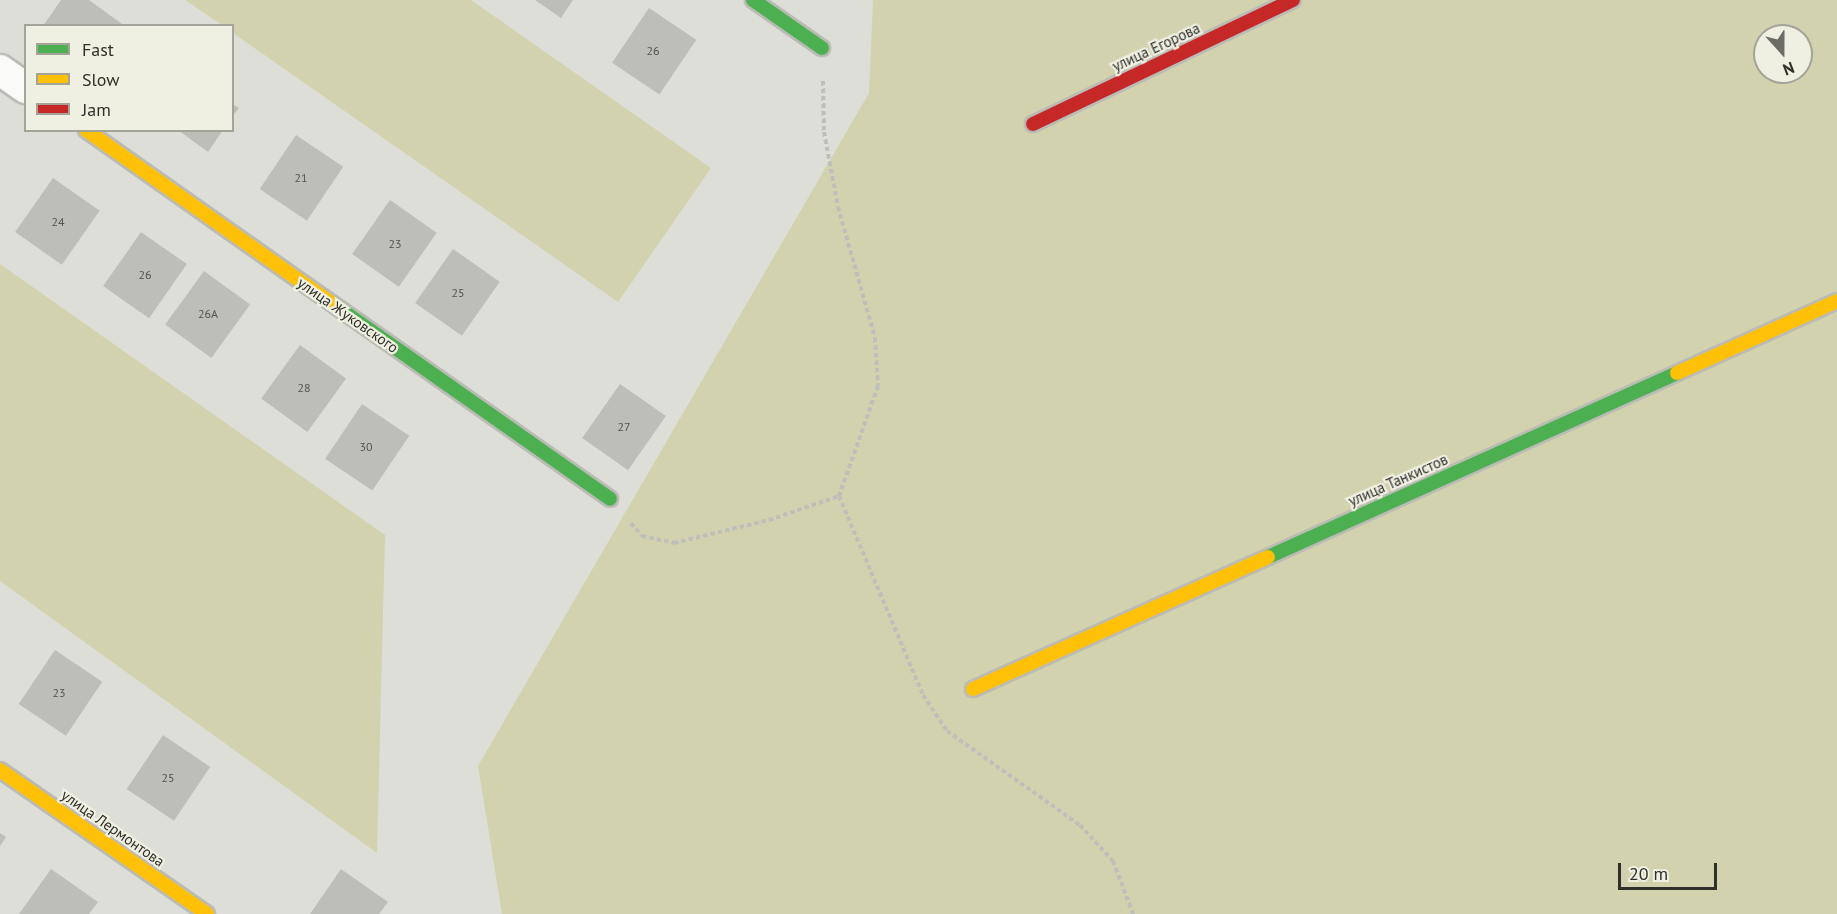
<!DOCTYPE html>
<meta charset="utf-8">
<style>
body{margin:0}
#map{position:relative;width:1837px;height:914px;overflow:hidden;background:#deded8;font-family:"PT Sans",sans-serif}
div>[style]{position:absolute}
.green>*{inset:0;background:#d2d2ae}
.building>*{inset:0;background:#bdbeb8;transform-origin:0 0}
.path>*{height:4px;margin-top:-2px;transform-origin:0;background:repeating-linear-gradient(90deg,#bebebb 0 4.5px,transparent 0 7.5px)}
.roads{filter:drop-shadow(2px 0 #bbbbb6) drop-shadow(-2px 0 #bbbbb6) drop-shadow(0 2px #bbbbb6) drop-shadow(0 -2px #bbbbb6)}
.street>*{height:30px;margin:-15px;padding:0 15px;transform-origin:15px;border-radius:15px;background:#fafaf9}
.fast>*{height:14px;margin:-7px;padding:0 7px;transform-origin:7px;border-radius:7px;background:#4caf50}
.slow>*{height:14px;margin:-7px;padding:0 7px;transform-origin:7px;border-radius:7px;background:#ffc107}
.jam>*{height:14px;margin:-7px;padding:0 7px;transform-origin:7px;border-radius:7px;background:#c62828}
span{translate:-50% -50%;white-space:nowrap;text-align:center;line-height:1.15;-webkit-text-stroke:4.5px #efefe2;paint-order:stroke}
.number-label{font-size:12px;color:#53544e}
.number-label span{-webkit-text-stroke-width:0}
.street-label{font-size:15px;color:#30302b}
.legend{position:absolute;left:24px;top:24px;width:210px;height:108px;box-sizing:border-box;background:#efefe2;border:2px solid #a3a399;margin:0;padding:8px 10px;list-style:none;font-size:18px;color:#30302b}
.legend li{display:flex;align-items:center;gap:12px;height:30px}
.legend b{width:30px;border:2px solid #a3a399}
.north{position:absolute;left:1753px;top:24px;width:60px;height:60px;box-sizing:border-box;background:#efefe2;border:2px solid #a3a399;border-radius:50%;rotate:159deg;font-size:16px;font-weight:700;line-height:24px;text-align:center;color:#30302b}
.north::after{content:'';display:block;margin:auto;width:21px;height:27px;background:#6d6d68;clip-path:polygon(50% 0,100% 100%,50% 72%,0 100%)}
.scale{position:absolute;left:1618px;top:863px;width:99px;height:27px;box-sizing:border-box;border:3px solid #30302b;border-top:0;padding-left:8px;font-size:18px;line-height:21px;white-space:nowrap;color:#30302b;-webkit-text-stroke:4px #efefe2;paint-order:stroke}
</style>
<div id="map">
<div class="green">
<i style="clip-path:polygon(185px 0,471px 0,711px 168px,618px 302px,233px 33px,232px 26px,222px 25px)"></i>
<i style="clip-path:polygon(evenodd,873px 0,1837px 0,1837px 914px,502px 914px,478px 766px,869px 93px,873px 0,1765px 36px,1801px 36px,1801px 72px,1765px 72px,1765px 36px)"></i>
<i style="clip-path:polygon(0 264px,385px 535px,377px 853px,0 581px)"></i>
</div>
<div class="building">
<i style="clip-path:polygon(61px 0,89px 0,122px 24px,43px 26px)"></i>
<i style="clip-path:polygon(535px 0,573px 0,561px 18px)"></i>
<i style="left:649px;top:8px;width:57px;height:66px;rotate:34deg"></i>
<i style="clip-path:polygon(232px 104px,239px 108px,232px 117px)"></i>
<i style="clip-path:polygon(178px 130px,223px 130px,208px 152px)"></i>
<i style="left:296px;top:135px;width:57px;height:65px;rotate:34deg"></i>
<i style="left:53px;top:178px;width:57px;height:66px;rotate:35deg"></i>
<i style="left:390px;top:200px;width:57px;height:66px;rotate:35deg"></i>
<i style="left:141px;top:232px;width:56px;height:66px;rotate:35deg"></i>
<i style="left:453px;top:249px;width:57px;height:66px;rotate:35deg"></i>
<i style="left:204px;top:271px;width:57px;height:66px;rotate:36deg"></i>
<i style="left:300px;top:345px;width:57px;height:66px;rotate:36deg"></i>
<i style="left:620px;top:384px;width:56px;height:66px;rotate:35deg"></i>
<i style="left:362px;top:404px;width:57px;height:66px;rotate:34deg"></i>
<i style="left:55px;top:650px;width:57px;height:65px;rotate:34deg"></i>
<i style="left:163px;top:735px;width:57px;height:65px;rotate:34deg"></i>
<i style="clip-path:polygon(0 833px,6px 837px,0 846px)"></i>
<i style="clip-path:polygon(51px 869px,98px 902px,89px 914px,19px 914px)"></i>
<i style="clip-path:polygon(341px 869px,388px 902px,379px 914px,310px 914px)"></i>
</div>
<div class="path">
<i style="left:823px;top:81px;width:51px;rotate:88.9deg"></i>
<i style="left:824px;top:132px;width:76px;rotate:79.4deg"></i>
<i style="left:838px;top:207px;width:136px;rotate:74.2deg"></i>
<i style="left:875px;top:338px;width:48px;rotate:86.4deg"></i>
<i style="left:878px;top:386px;width:117px;rotate:109.5deg"></i>
<i style="left:839px;top:496px;width:216px;rotate:67.1deg"></i>
<i style="left:923px;top:695px;width:43px;rotate:56.3deg"></i>
<i style="left:947px;top:731px;width:163px;rotate:35.3deg"></i>
<i style="left:1080px;top:825px;width:49px;rotate:47.5deg"></i>
<i style="left:1113px;top:861px;width:57px;rotate:69.3deg"></i>
<i style="left:631px;top:523px;width:17px;rotate:50deg"></i>
<i style="left:642px;top:536px;width:33px;rotate:12deg"></i>
<i style="left:674px;top:543px;width:98px;rotate:-13.6deg"></i>
<i style="left:769px;top:520px;width:74px;rotate:-18.9deg"></i>
</div>
<div class="roads">
<div class="street">
<i style="left:0;top:70px;width:32px;rotate:35deg"></i>
</div>
<div class="fast">
<i style="left:753px;top:0;width:84px;rotate:34.8deg"></i>
<i style="left:340px;top:309px;width:330px;rotate:35.1deg"></i>
<i style="left:1268px;top:557px;width:448px;rotate:-24.2deg"></i>
</div>
<div class="slow">
<i style="left:86px;top:130px;width:311px;rotate:35.2deg"></i>
<i style="left:1677px;top:373px;width:175px;rotate:-24.2deg"></i>
<i style="left:973px;top:689px;width:323px;rotate:-24.1deg"></i>
<i style="left:0;top:770px;width:252px;rotate:34.8deg"></i>
</div>
<div class="jam">
<i style="left:1033px;top:124px;width:288px;rotate:-25.5deg"></i>
</div>
</div>
<div class="number-label">
<span style="left:653px;top:51px">26</span>
<span style="left:301px;top:178px">21</span>
<span style="left:58px;top:222px">24</span>
<span style="left:395px;top:244px">23</span>
<span style="left:145px;top:275px">26</span>
<span style="left:458px;top:293px">25</span>
<span style="left:208px;top:314px">26А</span>
<span style="left:304px;top:388px">28</span>
<span style="left:624px;top:427px">27</span>
<span style="left:366px;top:447px">30</span>
<span style="left:59px;top:693px">23</span>
<span style="left:168px;top:778px">25</span>
</div>
<div class="street-label">
<span style="left:1156px;top:47px;rotate:-25deg">улица Егорова</span>
<span style="left:348px;top:315px;rotate:35deg">улица Жуковского</span>
<span style="left:1398px;top:480px;rotate:-24deg">улица Танкистов</span>
<span style="left:113px;top:828px;rotate:35deg">улица Лермонтова</span>
</div>
<ul class="legend">
<li><b style="height:8px;background:#4caf50"></b>Fast</li>
<li><b style="height:8px;background:#ffc107"></b>Slow</li>
<li><b style="height:8px;background:#c62828"></b>Jam</li>
</ul>
<div class="north">N</div>
<div class="scale">20 m</div>
</div>
